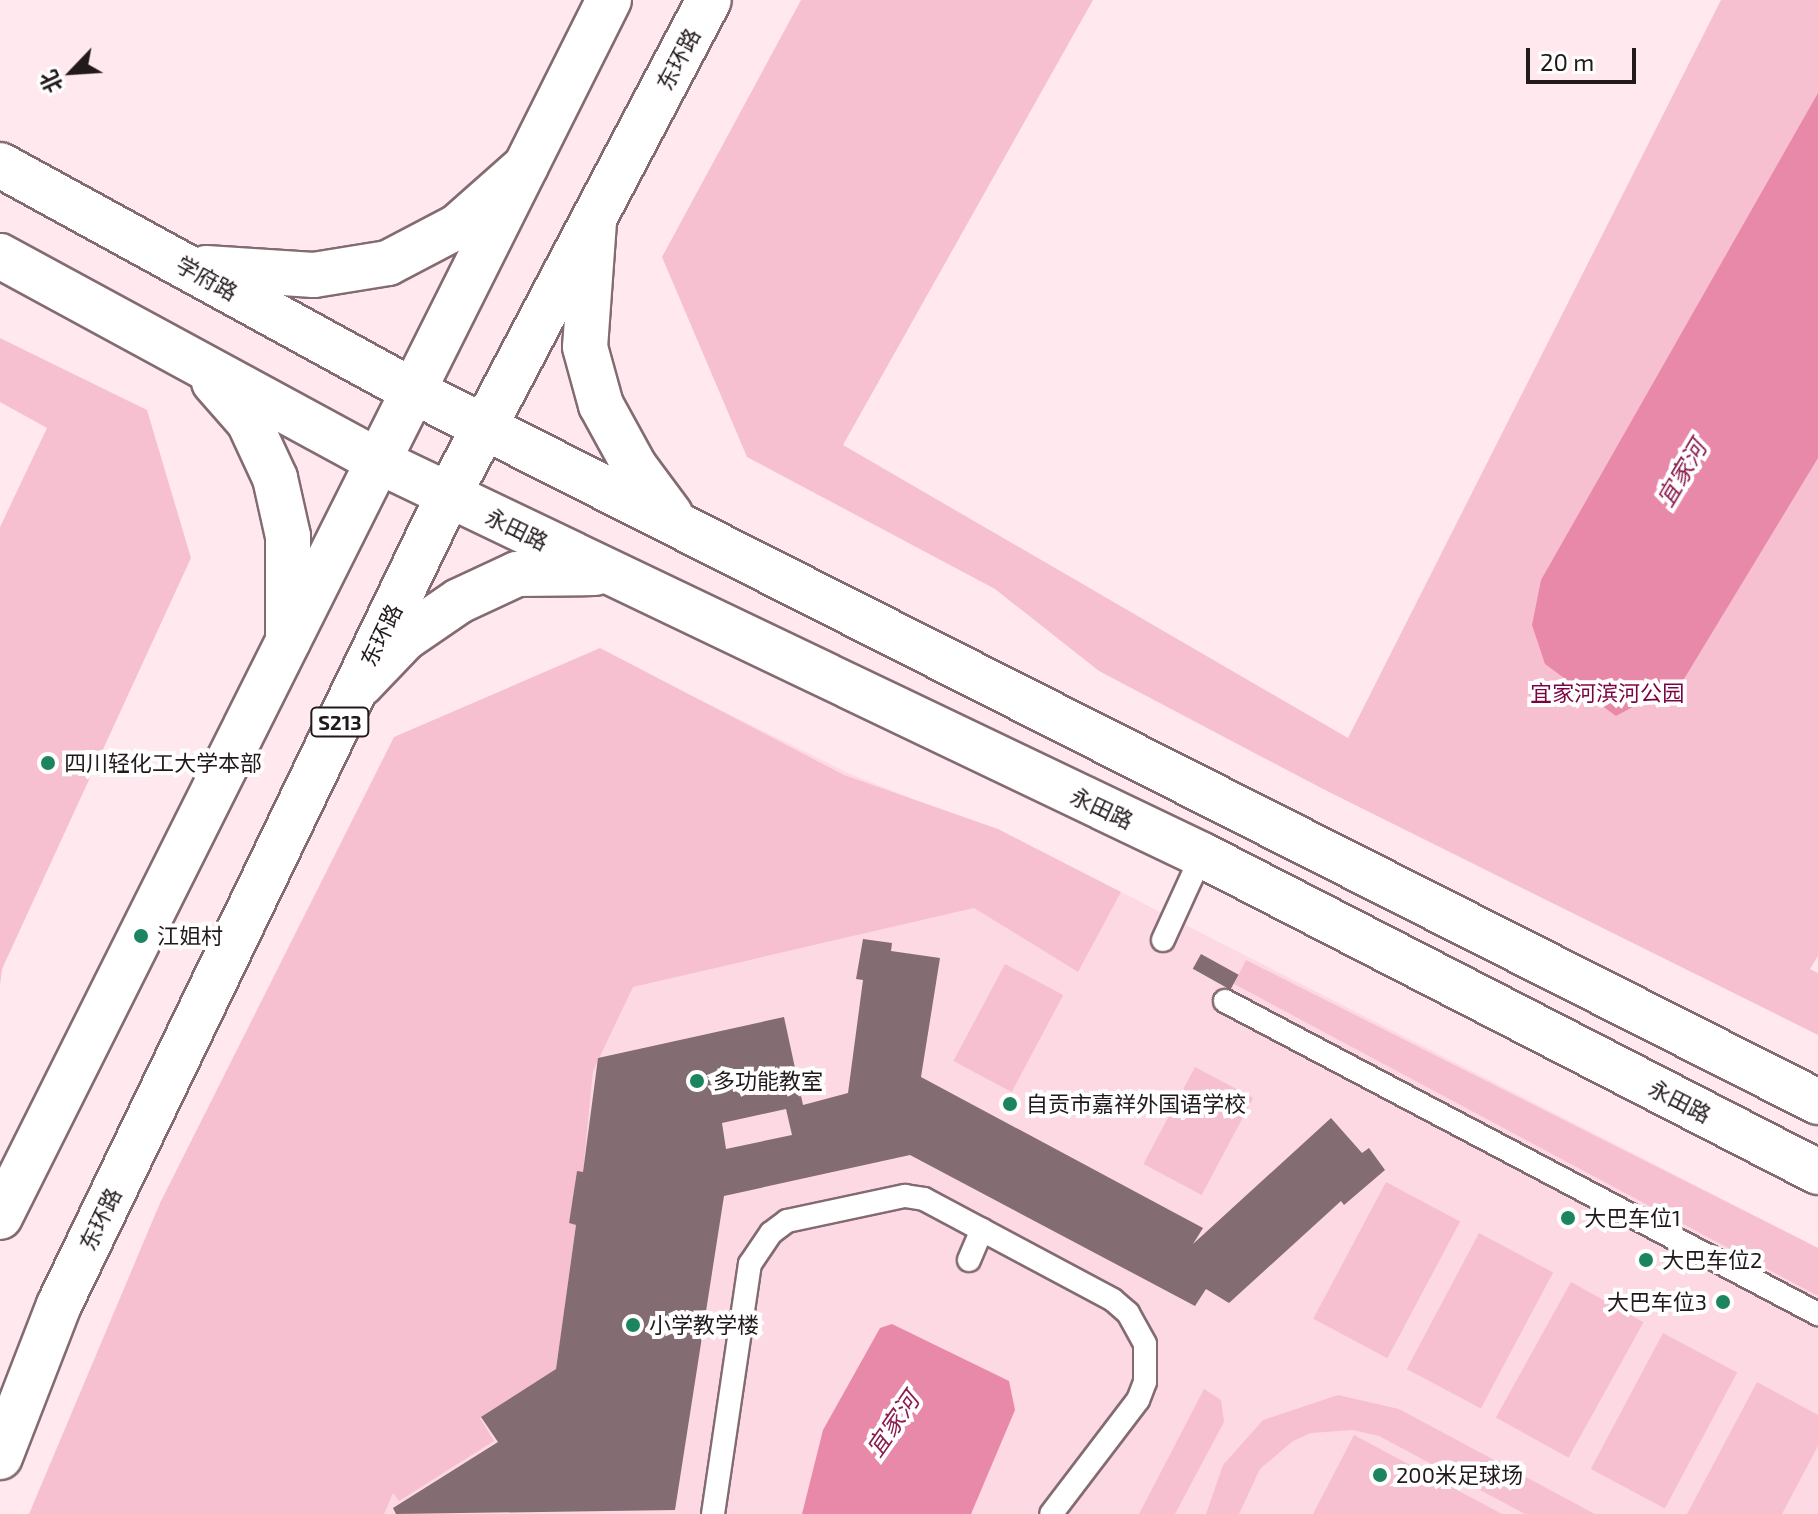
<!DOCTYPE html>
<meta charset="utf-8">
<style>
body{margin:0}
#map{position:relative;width:1818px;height:1514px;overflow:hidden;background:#ffe9ef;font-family:"Exo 2","Noto Sans SC",sans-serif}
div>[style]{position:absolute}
.built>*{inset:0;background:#fdd9e3}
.green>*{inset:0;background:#f7c0d0;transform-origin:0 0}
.water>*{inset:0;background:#e989a9}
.building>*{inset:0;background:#846c73;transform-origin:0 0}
.roads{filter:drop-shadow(2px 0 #836b72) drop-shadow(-2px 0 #836b72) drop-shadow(0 2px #836b72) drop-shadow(0 -2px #836b72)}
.service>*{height:22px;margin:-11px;padding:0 11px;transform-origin:11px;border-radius:11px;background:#fff}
.secondary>*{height:44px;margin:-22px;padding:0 22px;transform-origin:22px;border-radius:22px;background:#fff}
.trunk>*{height:44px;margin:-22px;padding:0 22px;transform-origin:22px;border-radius:22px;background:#fff}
.dots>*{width:22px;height:22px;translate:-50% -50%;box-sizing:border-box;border:4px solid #fff;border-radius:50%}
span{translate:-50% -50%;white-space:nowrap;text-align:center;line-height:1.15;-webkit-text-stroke:8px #fff;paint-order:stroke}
.shield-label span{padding:2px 6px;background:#fff;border:2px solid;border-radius:6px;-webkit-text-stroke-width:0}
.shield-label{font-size:20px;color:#22191b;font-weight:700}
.street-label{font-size:22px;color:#22191b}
.park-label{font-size:22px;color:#7c0341}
.poi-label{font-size:22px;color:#22191b}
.left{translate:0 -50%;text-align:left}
.right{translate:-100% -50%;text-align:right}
.water-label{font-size:24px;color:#8c1b4e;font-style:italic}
.north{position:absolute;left:32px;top:32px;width:80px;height:80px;-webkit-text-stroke:6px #fff;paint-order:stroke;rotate:245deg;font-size:22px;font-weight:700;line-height:32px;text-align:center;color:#22191b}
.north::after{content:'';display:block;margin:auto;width:28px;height:36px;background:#22191b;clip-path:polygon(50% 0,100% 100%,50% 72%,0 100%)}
.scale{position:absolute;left:1526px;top:48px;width:110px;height:36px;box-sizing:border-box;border:4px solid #22191b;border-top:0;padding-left:10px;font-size:24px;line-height:28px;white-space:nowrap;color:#22191b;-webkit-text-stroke:6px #fff;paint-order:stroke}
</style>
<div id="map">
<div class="built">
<i style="clip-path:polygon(686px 693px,850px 774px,1004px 835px,1121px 892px,1818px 1248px,1818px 1514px,293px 1514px)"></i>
</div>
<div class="green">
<i style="clip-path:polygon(801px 0,1093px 0,843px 445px,1348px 738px,1721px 0,1818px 0,1818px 956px,1810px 969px,1818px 973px,1818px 1035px,1323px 789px,1099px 671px,995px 589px,747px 457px,662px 257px)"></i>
<i style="clip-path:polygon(0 338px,147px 410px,191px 558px,2px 969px,0 985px,0 527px,47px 428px,0 402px)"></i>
<i style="clip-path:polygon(600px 648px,844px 775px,998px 829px,1121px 892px,1078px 972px,974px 908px,633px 987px,593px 1071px,583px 1172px,577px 1172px,569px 1223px,576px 1225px,556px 1369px,480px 1418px,494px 1441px,399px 1501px,393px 1493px,384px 1514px,29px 1514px,160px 1203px,394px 737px)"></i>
<i style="clip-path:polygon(1246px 960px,1818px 1248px,1818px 1296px,1234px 984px)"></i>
<i style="left:1005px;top:964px;width:66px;height:110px;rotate:28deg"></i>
<i style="left:1195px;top:1067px;width:66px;height:110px;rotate:28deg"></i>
<i style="left:1386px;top:1182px;width:84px;height:155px;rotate:28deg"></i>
<i style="left:1479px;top:1233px;width:84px;height:154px;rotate:28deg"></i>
<i style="left:1571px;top:1282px;width:83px;height:155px;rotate:29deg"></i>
<i style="left:1663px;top:1333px;width:84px;height:154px;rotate:28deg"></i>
<i style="clip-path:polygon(1757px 1382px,1818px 1415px,1818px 1446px,1782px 1514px,1687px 1514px)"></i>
<i style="clip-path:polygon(1204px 1389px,1221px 1400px,1224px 1422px,1175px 1514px,1139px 1514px)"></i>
<i style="clip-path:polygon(1338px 1395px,1399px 1409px,1595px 1514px,1525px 1514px,1379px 1436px,1353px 1430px,1311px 1433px,1293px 1441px,1260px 1469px,1239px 1514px,1206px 1514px,1223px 1465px,1263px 1420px)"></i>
<i style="clip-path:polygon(1354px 1435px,1502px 1514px,1313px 1514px)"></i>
</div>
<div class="water">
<i style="clip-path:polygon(1818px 93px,1818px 458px,1684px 679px,1616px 716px,1545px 664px,1532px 625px,1541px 580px)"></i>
<i style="clip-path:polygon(892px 1324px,1009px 1381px,1015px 1410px,971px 1514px,802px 1514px,823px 1430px,880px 1328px)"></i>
</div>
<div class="building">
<i style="clip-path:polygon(evenodd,863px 939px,892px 943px,891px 951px,940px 958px,921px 1077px,1203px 1228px,1193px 1244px,1331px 1118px,1362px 1153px,1369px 1148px,1385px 1170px,1344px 1205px,1341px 1201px,1229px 1303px,1206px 1289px,1195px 1306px,910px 1155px,724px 1196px,675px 1510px,396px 1514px,393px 1508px,498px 1442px,481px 1417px,556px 1369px,576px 1225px,569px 1223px,577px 1171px,583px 1172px,598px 1058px,784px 1017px,803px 1105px,848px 1093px,863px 980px,856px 979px,863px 939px,786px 1109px,792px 1135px,726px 1149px,722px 1123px,786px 1109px)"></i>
<i style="left:1201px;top:954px;width:43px;height:17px;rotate:29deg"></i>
</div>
<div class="roads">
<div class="service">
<i style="left:1163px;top:940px;width:94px;rotate:-65.4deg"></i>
<i style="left:1225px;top:1001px;width:671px;rotate:27.83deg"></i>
<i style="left:969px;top:1260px;width:33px;rotate:-67deg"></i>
<i style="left:713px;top:1514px;width:253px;rotate:-81.6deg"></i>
<i style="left:750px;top:1264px;width:37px;rotate:-56deg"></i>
<i style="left:771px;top:1233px;width:20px;rotate:-37deg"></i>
<i style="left:787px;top:1221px;width:121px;rotate:-12deg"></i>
<i style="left:905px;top:1196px;width:19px;rotate:9deg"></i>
<i style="left:924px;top:1199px;width:214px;rotate:28.1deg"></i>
<i style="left:1113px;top:1300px;width:20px;rotate:41deg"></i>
<i style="left:1128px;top:1313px;width:35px;rotate:61deg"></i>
<i style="left:1145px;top:1344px;width:38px;rotate:90deg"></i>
<i style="left:1145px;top:1382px;width:19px;rotate:111deg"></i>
<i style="left:1138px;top:1400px;width:143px;rotate:127.3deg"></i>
</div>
<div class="secondary">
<i style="left:0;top:165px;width:471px;rotate:28.7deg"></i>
<i style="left:413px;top:391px;width:1575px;rotate:26.84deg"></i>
<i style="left:594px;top:222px;width:125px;rotate:94.1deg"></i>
<i style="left:585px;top:347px;width:60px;rotate:74.6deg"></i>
<i style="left:601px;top:405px;width:71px;rotate:61.3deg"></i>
<i style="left:635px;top:467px;width:59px;rotate:53.3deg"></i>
<i style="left:0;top:256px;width:430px;rotate:28.5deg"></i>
<i style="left:378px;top:461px;width:913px;rotate:25.56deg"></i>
<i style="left:1202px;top:855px;width:693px;rotate:27.23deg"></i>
<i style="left:206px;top:268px;width:108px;rotate:3.7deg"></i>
<i style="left:314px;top:275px;width:75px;rotate:-9.2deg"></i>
<i style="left:388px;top:263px;width:78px;rotate:-27.6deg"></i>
<i style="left:457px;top:227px;width:92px;rotate:-41.5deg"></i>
<i style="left:214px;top:382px;width:53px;rotate:48.8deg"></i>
<i style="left:249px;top:422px;width:62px;rotate:65.1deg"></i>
<i style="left:275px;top:478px;width:59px;rotate:77.4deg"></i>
<i style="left:288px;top:536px;width:105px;rotate:90deg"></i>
<i style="left:361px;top:684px;width:64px;rotate:-46.3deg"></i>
<i style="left:405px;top:638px;width:65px;rotate:-34.4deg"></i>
<i style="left:459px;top:601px;width:64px;rotate:-25deg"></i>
<i style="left:517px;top:574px;width:78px;rotate:-0.7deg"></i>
</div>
<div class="trunk">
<i style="left:0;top:1217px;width:1361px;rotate:-63.42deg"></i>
<i style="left:0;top:1457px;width:163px;rotate:-68.8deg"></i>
<i style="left:59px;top:1305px;width:898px;rotate:-64.32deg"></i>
<i style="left:448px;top:496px;width:560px;rotate:-62.25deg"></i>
</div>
</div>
<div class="dots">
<i style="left:48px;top:763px;background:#1c845f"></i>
<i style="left:141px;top:936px;background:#1c845f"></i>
<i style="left:697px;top:1081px;background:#1c845f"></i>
<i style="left:1010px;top:1104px;background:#1c845f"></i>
<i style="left:1568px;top:1218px;background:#1c845f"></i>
<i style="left:1646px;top:1260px;background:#1c845f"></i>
<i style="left:1723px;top:1302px;background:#1c845f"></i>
<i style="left:633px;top:1325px;background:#1c845f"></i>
<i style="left:1380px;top:1475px;background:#1c845f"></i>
</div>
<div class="shield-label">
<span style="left:340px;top:722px">S213</span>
</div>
<div class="street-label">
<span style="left:678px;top:59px;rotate:-62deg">东环路</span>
<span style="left:207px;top:278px;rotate:29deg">学府路</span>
<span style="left:517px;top:529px;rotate:26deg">永田路</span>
<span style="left:381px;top:635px;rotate:-64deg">东环路</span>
<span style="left:1102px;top:808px;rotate:25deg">永田路</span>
<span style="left:1680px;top:1101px;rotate:27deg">永田路</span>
<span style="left:100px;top:1219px;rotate:-64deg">东环路</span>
</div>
<div class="park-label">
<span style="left:1607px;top:693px">宜家河滨河公园</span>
</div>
<div class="poi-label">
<span class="left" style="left:64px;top:763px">四川轻化工大学本部</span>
<span class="left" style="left:157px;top:936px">江姐村</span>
<span class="left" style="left:713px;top:1081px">多功能教室</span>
<span class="left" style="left:1026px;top:1104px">自贡市嘉祥外国语学校</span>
<span class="left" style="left:1584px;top:1218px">大巴车位1</span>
<span class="left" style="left:1662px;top:1260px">大巴车位2</span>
<span class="right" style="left:1707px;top:1302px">大巴车位3</span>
<span class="left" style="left:649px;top:1325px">小学教学楼</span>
<span class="left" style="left:1396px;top:1475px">200米足球场</span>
</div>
<div class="water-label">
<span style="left:1681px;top:473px;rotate:-59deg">宜家河</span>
<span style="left:892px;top:1424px;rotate:-55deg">宜家河</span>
</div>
<div class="north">北</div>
<div class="scale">20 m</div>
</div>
